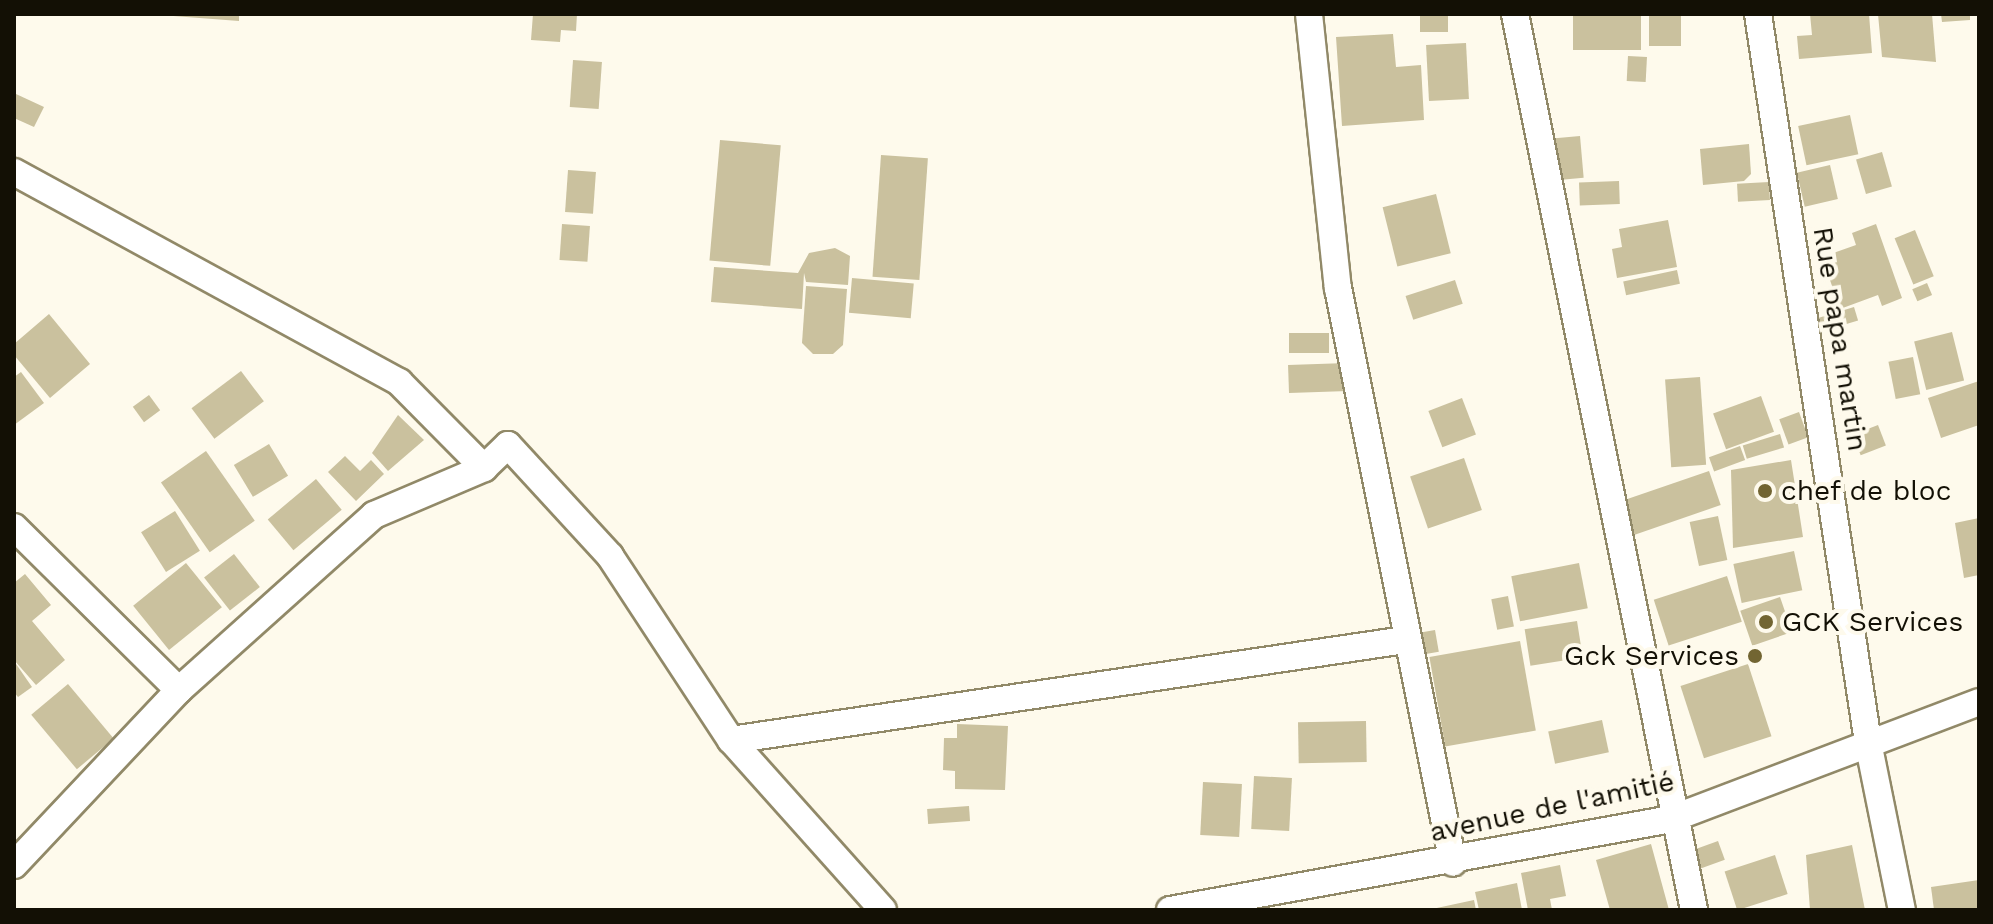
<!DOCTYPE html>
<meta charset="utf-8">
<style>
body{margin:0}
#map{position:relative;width:1993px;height:924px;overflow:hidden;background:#fefaec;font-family:"Work Sans",sans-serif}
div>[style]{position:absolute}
.building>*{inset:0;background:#cac19e;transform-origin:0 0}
.roads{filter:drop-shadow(2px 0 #918968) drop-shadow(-2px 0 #918968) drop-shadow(0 2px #918968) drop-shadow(0 -2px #918968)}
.minor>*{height:26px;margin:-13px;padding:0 13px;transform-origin:13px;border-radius:13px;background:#fff}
.dots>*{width:22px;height:22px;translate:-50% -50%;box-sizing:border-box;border:4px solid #fefaec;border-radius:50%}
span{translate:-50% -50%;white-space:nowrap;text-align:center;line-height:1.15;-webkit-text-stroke:8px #fefaec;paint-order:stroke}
.street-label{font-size:28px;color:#131005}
.poi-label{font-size:28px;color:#131005}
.left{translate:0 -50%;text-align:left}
.right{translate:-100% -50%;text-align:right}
.frame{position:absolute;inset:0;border:16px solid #131005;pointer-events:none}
</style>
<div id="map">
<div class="building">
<i style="clip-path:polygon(147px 14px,239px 14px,239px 21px)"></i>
<i style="clip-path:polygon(533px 14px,577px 14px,576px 31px,561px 30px,560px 42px,531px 40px)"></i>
<i style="left:1420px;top:14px;width:28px;height:18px"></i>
<i style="left:1573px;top:14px;width:68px;height:36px"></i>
<i style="left:1649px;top:14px;width:32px;height:32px"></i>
<i style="clip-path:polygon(1810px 14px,1869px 14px,1872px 53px,1799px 59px,1797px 36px,1812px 35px)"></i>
<i style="clip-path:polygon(1878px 14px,1932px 14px,1936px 62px,1882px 57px)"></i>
<i style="clip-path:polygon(1941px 14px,1970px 14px,1970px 20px,1942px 22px)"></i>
<i style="clip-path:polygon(1393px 34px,1396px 67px,1421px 65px,1424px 120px,1342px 126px,1336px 37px)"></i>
<i style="left:1466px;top:43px;width:56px;height:40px;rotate:87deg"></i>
<i style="left:1628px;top:56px;width:19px;height:25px;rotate:3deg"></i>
<i style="left:573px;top:60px;width:29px;height:47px;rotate:4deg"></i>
<i style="clip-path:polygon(16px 94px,44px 107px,34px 127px,14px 118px)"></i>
<i style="left:1850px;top:115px;width:40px;height:53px;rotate:78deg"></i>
<i style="left:1580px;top:136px;width:42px;height:25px;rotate:85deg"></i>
<i style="left:720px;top:140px;width:61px;height:121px;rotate:5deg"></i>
<i style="clip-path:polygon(1749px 144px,1751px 174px,1744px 181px,1703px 185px,1700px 149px)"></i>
<i style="left:1882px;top:152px;width:36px;height:27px;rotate:74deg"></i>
<i style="left:881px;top:155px;width:47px;height:122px;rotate:4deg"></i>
<i style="left:1830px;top:165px;width:35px;height:34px;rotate:77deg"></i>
<i style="left:568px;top:170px;width:28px;height:42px;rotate:4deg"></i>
<i style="left:1619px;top:181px;width:23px;height:40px;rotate:88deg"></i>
<i style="left:1769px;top:182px;width:18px;height:32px;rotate:87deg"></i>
<i style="left:1436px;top:194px;width:61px;height:55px;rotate:76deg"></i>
<i style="clip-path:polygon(1668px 220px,1677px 267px,1617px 278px,1612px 249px,1622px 247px,1619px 229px)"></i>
<i style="left:562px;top:224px;width:28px;height:36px;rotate:4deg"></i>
<i style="clip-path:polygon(1876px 224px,1902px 298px,1882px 306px,1878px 295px,1840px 309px,1822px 257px,1856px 245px,1852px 233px)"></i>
<i style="left:1915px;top:230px;width:50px;height:22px;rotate:68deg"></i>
<i style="clip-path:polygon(835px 248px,850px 256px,848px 285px,806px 282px,804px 273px,802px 309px,711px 302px,714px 267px,798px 273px,809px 253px)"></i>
<i style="left:1677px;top:270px;width:14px;height:55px;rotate:78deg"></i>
<i style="left:852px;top:278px;width:62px;height:35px;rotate:5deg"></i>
<i style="left:1455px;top:280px;width:25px;height:52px;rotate:72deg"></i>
<i style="left:1927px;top:283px;width:13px;height:16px;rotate:67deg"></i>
<i style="clip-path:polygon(806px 286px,847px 289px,843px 345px,833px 354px,813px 354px,802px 343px)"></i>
<i style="left:1854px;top:307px;width:14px;height:40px;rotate:73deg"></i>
<i style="clip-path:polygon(49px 314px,90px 364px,50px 398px,14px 355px,14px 344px)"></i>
<i style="left:1952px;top:332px;width:50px;height:39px;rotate:76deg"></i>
<i style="left:1329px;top:333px;width:20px;height:40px;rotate:90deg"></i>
<i style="left:1913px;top:357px;width:38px;height:25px;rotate:79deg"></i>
<i style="left:1347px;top:363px;width:28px;height:59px;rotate:88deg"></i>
<i style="left:241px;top:371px;width:38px;height:62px;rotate:53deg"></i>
<i style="clip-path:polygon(21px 372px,44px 403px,14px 425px,14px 377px)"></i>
<i style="left:1700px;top:377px;width:88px;height:35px;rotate:86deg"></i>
<i style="clip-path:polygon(1979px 381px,1979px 425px,1941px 438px,1928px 398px)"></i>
<i style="left:149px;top:395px;width:19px;height:20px;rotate:54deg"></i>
<i style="left:1761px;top:396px;width:38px;height:51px;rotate:70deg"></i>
<i style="left:1462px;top:398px;width:39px;height:36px;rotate:69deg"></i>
<i style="left:1799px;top:412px;width:27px;height:21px;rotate:70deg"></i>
<i style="clip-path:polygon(398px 415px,424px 440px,388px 471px,372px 453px)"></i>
<i style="left:1878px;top:425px;width:22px;height:27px;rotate:69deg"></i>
<i style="left:1780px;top:434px;width:14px;height:39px;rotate:73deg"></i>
<i style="left:269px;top:444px;width:37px;height:41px;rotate:59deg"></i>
<i style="left:1740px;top:446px;width:15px;height:33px;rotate:70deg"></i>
<i style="left:206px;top:451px;width:85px;height:55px;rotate:55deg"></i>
<i style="clip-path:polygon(345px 456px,360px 471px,371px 460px,384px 474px,356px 501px,328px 472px)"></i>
<i style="left:1464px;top:458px;width:55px;height:57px;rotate:71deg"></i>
<i style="clip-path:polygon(1791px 460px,1803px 537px,1733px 548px,1731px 470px)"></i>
<i style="left:1709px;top:471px;width:36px;height:94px;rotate:71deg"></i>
<i style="left:316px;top:479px;width:40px;height:63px;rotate:50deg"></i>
<i style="left:175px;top:511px;width:47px;height:40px;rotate:58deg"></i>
<i style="left:1718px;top:516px;width:45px;height:29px;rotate:78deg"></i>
<i style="clip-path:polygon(1979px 518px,1979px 575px,1964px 578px,1955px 523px)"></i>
<i style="left:1794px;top:551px;width:40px;height:62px;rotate:78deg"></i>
<i style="left:234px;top:554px;width:42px;height:38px;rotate:52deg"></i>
<i style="left:186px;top:563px;width:57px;height:68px;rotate:51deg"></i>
<i style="left:1579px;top:563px;width:46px;height:69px;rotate:79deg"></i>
<i style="clip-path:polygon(25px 574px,51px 605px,32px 621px,65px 660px,36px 685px,14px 660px,14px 583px)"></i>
<i style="left:1727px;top:576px;width:48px;height:77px;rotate:72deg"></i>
<i style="left:1508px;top:596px;width:31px;height:17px;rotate:79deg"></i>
<i style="left:1780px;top:597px;width:37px;height:42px;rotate:71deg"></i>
<i style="left:1577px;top:621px;width:37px;height:53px;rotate:81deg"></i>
<i style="left:1435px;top:630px;width:22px;height:19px;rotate:80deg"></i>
<i style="left:1520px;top:641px;width:91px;height:92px;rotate:80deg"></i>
<i style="clip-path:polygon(14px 661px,32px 687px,18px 697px,14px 692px)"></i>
<i style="left:1748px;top:664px;width:76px;height:71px;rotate:72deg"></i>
<i style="left:68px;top:684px;width:71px;height:48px;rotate:50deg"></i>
<i style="left:1602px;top:720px;width:33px;height:55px;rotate:78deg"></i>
<i style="left:1366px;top:721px;width:41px;height:68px;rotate:89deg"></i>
<i style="clip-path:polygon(957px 724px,1008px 726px,1005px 790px,955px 789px,955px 771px,943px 770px,944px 738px,957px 738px)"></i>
<i style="left:1254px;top:776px;width:38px;height:53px;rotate:3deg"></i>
<i style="left:1203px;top:782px;width:39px;height:53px;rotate:3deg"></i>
<i style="left:969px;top:806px;width:15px;height:42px;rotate:86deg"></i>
<i style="left:1718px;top:841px;width:20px;height:25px;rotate:70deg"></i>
<i style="clip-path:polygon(1651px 844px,1669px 910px,1610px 910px,1596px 860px)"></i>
<i style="clip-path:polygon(1852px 845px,1865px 910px,1810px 910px,1806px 855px)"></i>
<i style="left:1775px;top:855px;width:41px;height:53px;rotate:72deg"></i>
<i style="clip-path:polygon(1560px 865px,1566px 896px,1550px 899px,1552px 910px,1528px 910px,1521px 873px)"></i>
<i style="clip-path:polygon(1979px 880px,1979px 910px,1934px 910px,1931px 887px)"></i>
<i style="clip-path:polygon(1517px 883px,1522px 910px,1479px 910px,1475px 892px)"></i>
<i style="clip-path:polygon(1474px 900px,1476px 910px,1432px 910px,1432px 909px)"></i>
</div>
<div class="roads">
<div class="minor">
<i style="left:1309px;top:14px;width:276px;rotate:84deg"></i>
<i style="left:1338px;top:288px;width:586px;rotate:78.69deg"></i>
<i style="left:1515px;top:14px;width:914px;rotate:78.7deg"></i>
<i style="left:1758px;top:14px;width:736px;rotate:81.41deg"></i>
<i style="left:1868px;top:742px;width:171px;rotate:78.6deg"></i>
<i style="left:14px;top:172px;width:439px;rotate:28.6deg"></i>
<i style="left:399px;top:382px;width:121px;rotate:45.3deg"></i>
<i style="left:14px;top:527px;width:232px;rotate:44.7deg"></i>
<i style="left:731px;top:740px;width:681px;rotate:-8.44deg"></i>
<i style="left:14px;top:865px;width:241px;rotate:-46.7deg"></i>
<i style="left:179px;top:690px;width:262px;rotate:-41.9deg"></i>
<i style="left:374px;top:515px;width:120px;rotate:-23.1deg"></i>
<i style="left:484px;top:468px;width:33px;rotate:-44deg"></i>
<i style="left:508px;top:445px;width:151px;rotate:47.4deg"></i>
<i style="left:610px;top:556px;width:220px;rotate:56.7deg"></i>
<i style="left:731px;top:740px;width:228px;rotate:48.2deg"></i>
<i style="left:1170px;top:910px;width:509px;rotate:-10.29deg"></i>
<i style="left:1671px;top:819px;width:329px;rotate:-20.8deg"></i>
</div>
</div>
<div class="dots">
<i style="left:1765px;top:491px;background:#726532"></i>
<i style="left:1766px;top:622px;background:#726532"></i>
<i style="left:1755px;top:656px;background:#726532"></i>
</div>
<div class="street-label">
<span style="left:1840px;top:339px;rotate:81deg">Rue papa martin</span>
<span style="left:1552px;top:807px;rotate:-12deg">avenue de l'amitié</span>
</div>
<div class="poi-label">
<span class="left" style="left:1781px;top:491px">chef de bloc</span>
<span class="left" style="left:1782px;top:622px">GCK Services</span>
<span class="right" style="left:1739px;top:656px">Gck Services</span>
</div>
<div class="frame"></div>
</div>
